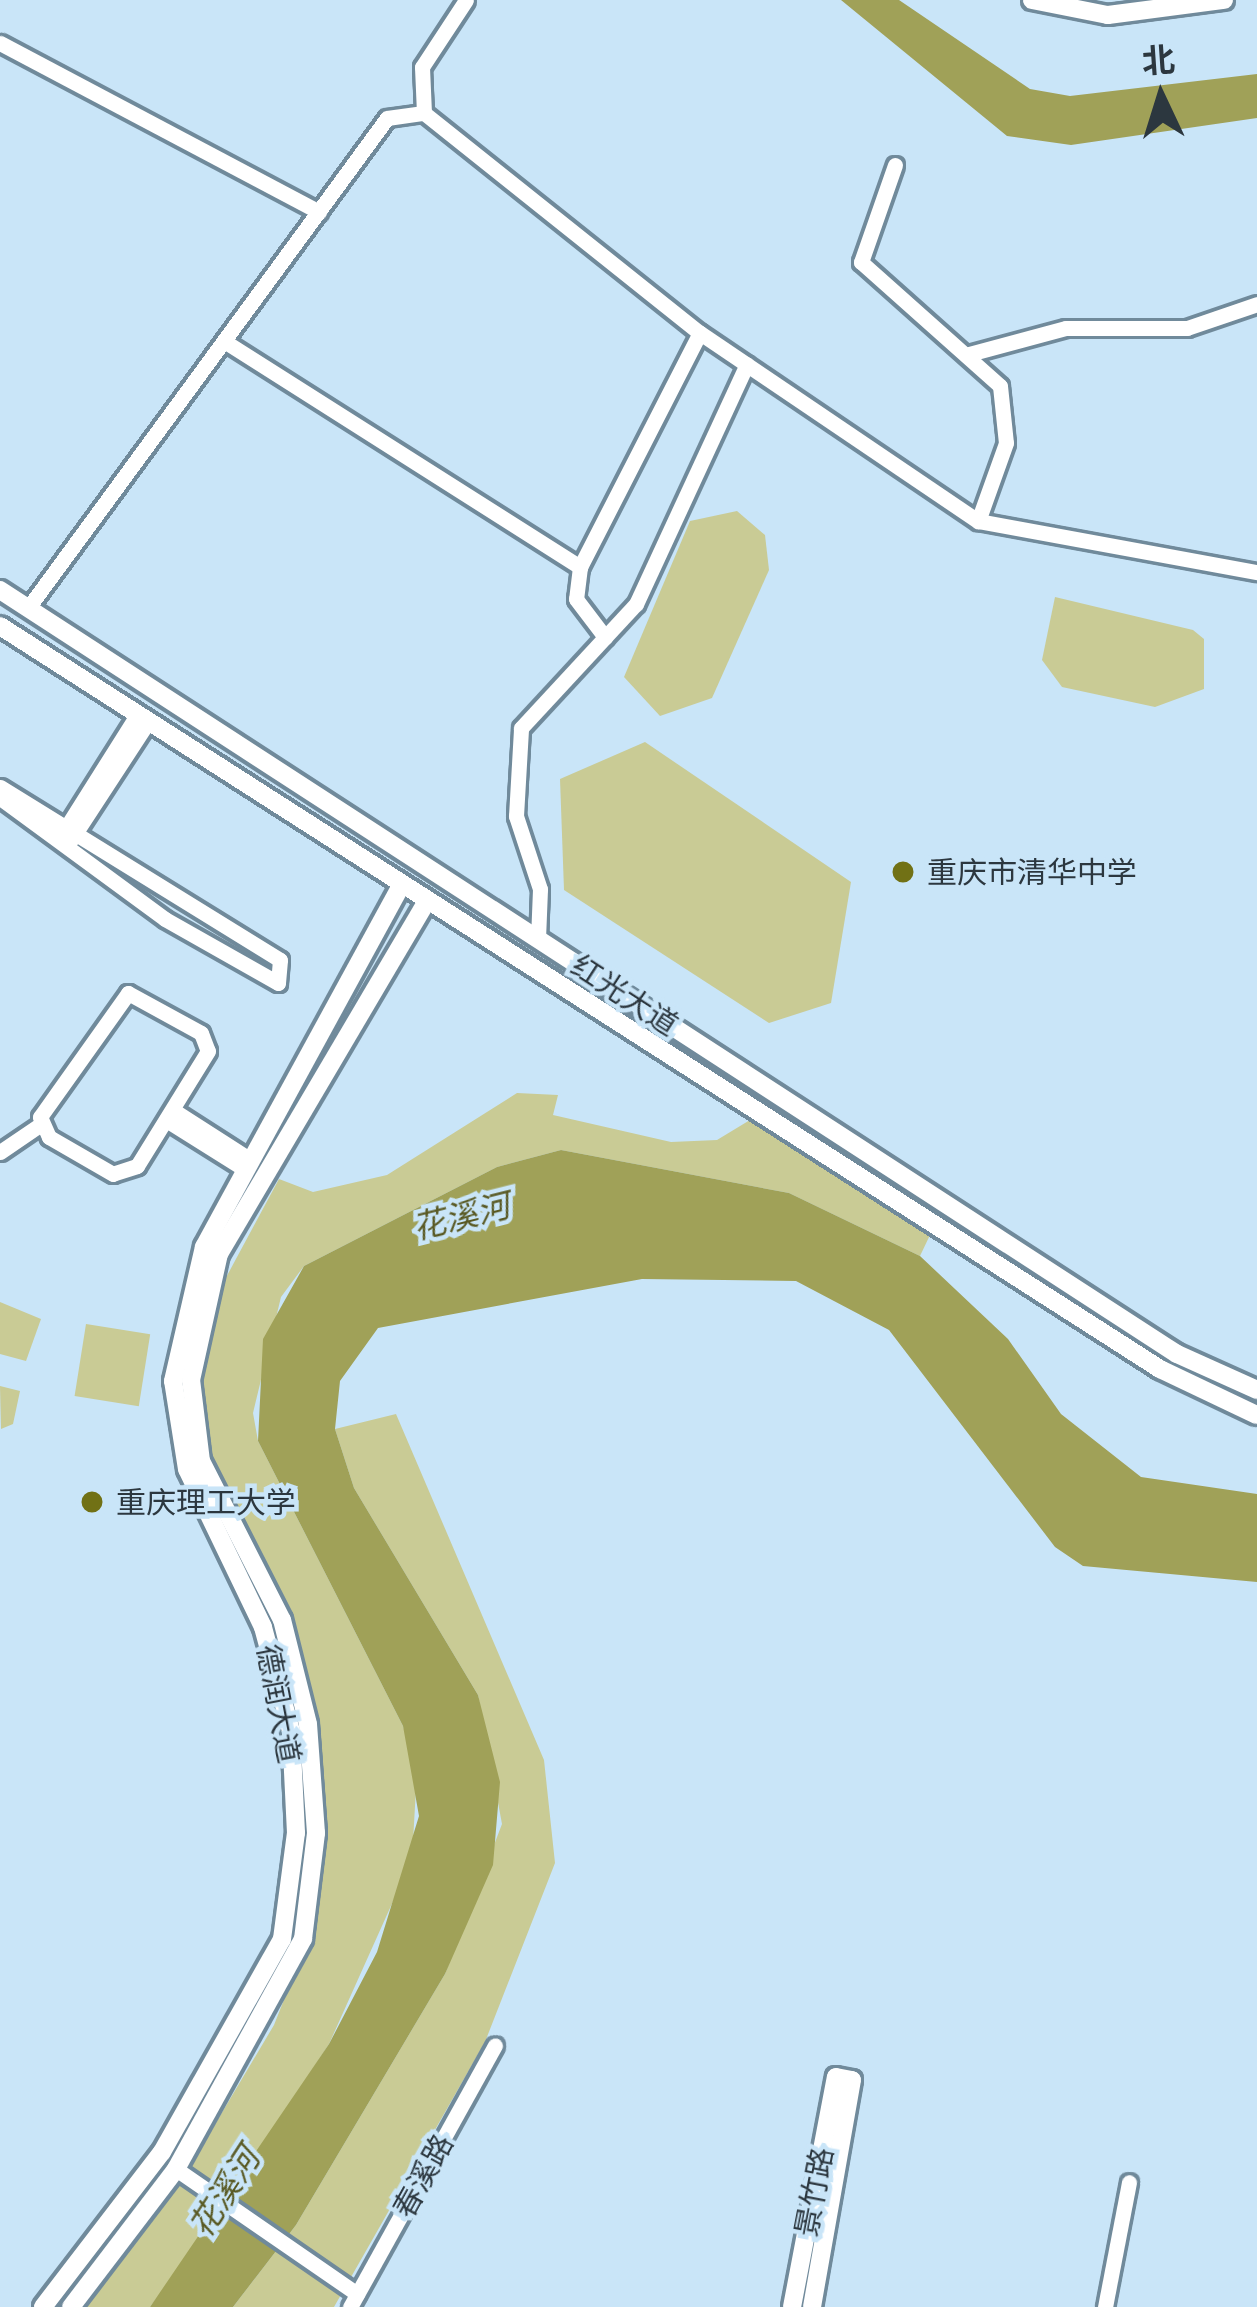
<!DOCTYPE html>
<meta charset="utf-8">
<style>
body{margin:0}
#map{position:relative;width:1257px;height:2307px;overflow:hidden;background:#c9e5f8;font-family:"PT Sans Narrow","Noto Sans SC",sans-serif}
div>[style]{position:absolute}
.green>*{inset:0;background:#c9cb95;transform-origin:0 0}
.water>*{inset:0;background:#a0a158}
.roads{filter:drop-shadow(3px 0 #708a9b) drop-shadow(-3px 0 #708a9b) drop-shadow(0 3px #708a9b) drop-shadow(0 -3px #708a9b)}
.minor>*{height:15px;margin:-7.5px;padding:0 7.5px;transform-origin:7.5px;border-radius:7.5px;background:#fff}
.major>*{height:18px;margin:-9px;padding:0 9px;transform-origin:9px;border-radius:9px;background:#fff}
.dots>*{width:33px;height:33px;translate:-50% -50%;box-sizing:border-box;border:6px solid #c9e5f8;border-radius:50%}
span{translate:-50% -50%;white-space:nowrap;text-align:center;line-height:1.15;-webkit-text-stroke:9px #c9e5f8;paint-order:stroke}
.poi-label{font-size:30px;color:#2c373f}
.left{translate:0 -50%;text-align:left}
.street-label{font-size:30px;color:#2c373f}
.water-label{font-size:33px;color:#595923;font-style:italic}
.north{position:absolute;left:1101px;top:36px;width:120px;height:120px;-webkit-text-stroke:9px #c9e5f8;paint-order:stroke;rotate:356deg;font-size:33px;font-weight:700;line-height:48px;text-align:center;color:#2c373f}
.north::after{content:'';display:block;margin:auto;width:42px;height:54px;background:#2c373f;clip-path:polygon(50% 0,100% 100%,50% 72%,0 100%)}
</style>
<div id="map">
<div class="green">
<i style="clip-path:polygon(737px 511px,765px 535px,769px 570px,712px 698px,660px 716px,624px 677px,690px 521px)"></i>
<i style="clip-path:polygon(1055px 597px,1193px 630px,1204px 639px,1204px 689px,1155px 707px,1062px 687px,1042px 660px)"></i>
<i style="clip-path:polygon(645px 742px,851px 882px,831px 1003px,769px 1023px,564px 890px,560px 779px)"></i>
<i style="clip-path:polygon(517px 1093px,558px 1095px,553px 1115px,671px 1142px,717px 1140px,750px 1120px,930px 1235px,920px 1256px,789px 1193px,561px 1150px,497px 1167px,304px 1266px,281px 1297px,253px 1413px,258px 1441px,403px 1726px,417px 1771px,412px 1859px,329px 2044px,220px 2213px,150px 2307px,84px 2307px,189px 2168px,274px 2025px,308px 1939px,324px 1831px,317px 1722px,287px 1617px,229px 1516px,211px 1458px,199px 1379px,208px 1311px,279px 1179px,313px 1192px,387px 1175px)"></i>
<i style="clip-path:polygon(0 1302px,41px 1319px,26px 1361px,0 1354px)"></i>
<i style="left:86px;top:1324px;width:65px;height:73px;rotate:9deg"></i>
<i style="clip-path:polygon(0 1386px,20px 1391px,13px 1424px,1px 1429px)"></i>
<i style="clip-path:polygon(396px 1414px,544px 1760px,555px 1863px,485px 2042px,334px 2307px,233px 2307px,296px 2225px,445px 1974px,502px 1824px,478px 1695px,354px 1488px,335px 1429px)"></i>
</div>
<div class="water">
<i style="clip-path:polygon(841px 0,899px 0,1030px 89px,1070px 96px,1257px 74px,1257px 118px,1071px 145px,1007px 136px)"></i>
<i style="clip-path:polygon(561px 1150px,789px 1193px,920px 1256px,1008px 1339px,1061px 1414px,1141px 1477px,1257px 1494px,1257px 1582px,1083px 1566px,1055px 1547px,889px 1330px,796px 1281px,642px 1279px,378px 1328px,340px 1381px,335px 1429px,354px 1488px,478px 1695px,500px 1782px,493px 1865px,445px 1974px,296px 2225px,233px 2307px,150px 2307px,329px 2044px,377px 1952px,419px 1816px,403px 1726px,258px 1441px,263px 1339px,304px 1266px,497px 1167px)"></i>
</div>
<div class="roads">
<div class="minor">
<i style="left:0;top:43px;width:361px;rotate:27.9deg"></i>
<i style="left:424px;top:113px;width:46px;rotate:-92.5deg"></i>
<i style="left:422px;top:67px;width:80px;rotate:-56.7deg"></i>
<i style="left:895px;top:165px;width:103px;rotate:109.3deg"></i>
<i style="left:861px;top:262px;width:186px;rotate:41.7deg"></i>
<i style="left:1000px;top:386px;width:57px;rotate:84deg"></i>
<i style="left:1006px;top:443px;width:83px;rotate:109.7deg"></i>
<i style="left:224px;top:341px;width:422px;rotate:32.4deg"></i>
<i style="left:580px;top:567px;width:263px;rotate:-62.9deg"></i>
<i style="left:969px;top:354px;width:100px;rotate:-15deg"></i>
<i style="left:1066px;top:328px;width:121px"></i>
<i style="left:1187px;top:328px;width:74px;rotate:-18.9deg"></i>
<i style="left:580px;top:567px;width:32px;rotate:97deg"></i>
<i style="left:576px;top:599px;width:48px;rotate:52.7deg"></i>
<i style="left:28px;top:608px;width:607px;rotate:-53.77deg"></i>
<i style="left:387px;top:118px;width:37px;rotate:-8deg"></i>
<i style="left:424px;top:113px;width:353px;rotate:38.6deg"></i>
<i style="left:700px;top:333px;width:336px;rotate:34.1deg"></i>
<i style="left:978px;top:521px;width:284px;rotate:10.4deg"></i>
<i style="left:0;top:787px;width:329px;rotate:31.7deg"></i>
<i style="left:280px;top:960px;width:23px;rotate:95deg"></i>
<i style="left:278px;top:983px;width:130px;rotate:-150.5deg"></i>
<i style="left:165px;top:919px;width:205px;rotate:-143.7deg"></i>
<i style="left:62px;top:834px;width:141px;rotate:-57.8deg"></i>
<i style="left:71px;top:840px;width:141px;rotate:-56.9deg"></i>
<i style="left:538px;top:939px;width:50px;rotate:-87.7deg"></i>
<i style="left:540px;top:889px;width:77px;rotate:-108.2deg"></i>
<i style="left:516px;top:816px;width:88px;rotate:-86.7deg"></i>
<i style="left:521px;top:728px;width:169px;rotate:-47.2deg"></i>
<i style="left:636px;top:604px;width:264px;rotate:-65.2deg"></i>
<i style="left:128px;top:993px;width:83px;rotate:28.7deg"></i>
<i style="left:201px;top:1033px;width:19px;rotate:69deg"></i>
<i style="left:208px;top:1051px;width:135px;rotate:121.7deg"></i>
<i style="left:137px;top:1166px;width:25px;rotate:162deg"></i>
<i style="left:113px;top:1174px;width:74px;rotate:-150deg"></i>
<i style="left:49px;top:1137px;width:22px;rotate:-114deg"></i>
<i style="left:40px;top:1117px;width:152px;rotate:-54.6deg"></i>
<i style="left:173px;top:1110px;width:93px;rotate:32.7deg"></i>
<i style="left:166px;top:1120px;width:94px;rotate:32deg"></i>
<i style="left:0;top:1152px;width:50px;rotate:-34.3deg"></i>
<i style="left:176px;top:2169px;width:220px;rotate:34.6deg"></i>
<i style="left:350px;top:2307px;width:299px;rotate:-61deg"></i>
<i style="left:1105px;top:2307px;width:127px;rotate:-79.1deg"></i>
</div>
<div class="major">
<i style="left:1032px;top:0;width:77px;rotate:11.2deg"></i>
<i style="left:1108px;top:15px;width:117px;rotate:-7.4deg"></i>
<i style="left:0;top:590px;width:1403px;rotate:32.99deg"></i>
<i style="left:1177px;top:1354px;width:88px;rotate:24.2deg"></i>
<i style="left:0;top:626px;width:1378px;rotate:32.64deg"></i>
<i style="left:1160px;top:1369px;width:107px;rotate:25.4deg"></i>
<i style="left:43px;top:2307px;width:195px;rotate:-52.5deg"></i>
<i style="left:162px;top:2152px;width:244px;rotate:-60.6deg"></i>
<i style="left:282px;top:1939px;width:107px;rotate:-82.5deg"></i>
<i style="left:296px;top:1833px;width:102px;rotate:-92.8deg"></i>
<i style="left:291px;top:1731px;width:108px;rotate:-105.1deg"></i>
<i style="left:263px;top:1627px;width:175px;rotate:-115.7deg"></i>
<i style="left:187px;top:1469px;width:89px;rotate:-99deg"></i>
<i style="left:173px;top:1381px;width:138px;rotate:-77deg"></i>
<i style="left:204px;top:1247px;width:412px;rotate:-61.4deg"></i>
<i style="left:71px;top:2307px;width:173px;rotate:-52.7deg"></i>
<i style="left:176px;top:2169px;width:263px;rotate:-61.1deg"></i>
<i style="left:303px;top:1939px;width:107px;rotate:-83deg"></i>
<i style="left:316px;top:1833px;width:109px;rotate:-94.2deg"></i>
<i style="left:308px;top:1724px;width:107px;rotate:-104deg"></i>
<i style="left:282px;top:1620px;width:178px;rotate:-117deg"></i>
<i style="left:201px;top:1461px;width:82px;rotate:-97deg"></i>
<i style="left:191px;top:1380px;width:129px;rotate:-77.5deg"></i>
<i style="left:219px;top:1254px;width:410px;rotate:-59.5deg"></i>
<i style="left:792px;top:2307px;width:234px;rotate:-79.2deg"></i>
<i style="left:836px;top:2077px;width:16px;rotate:11deg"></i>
<i style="left:852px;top:2080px;width:230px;rotate:100deg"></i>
</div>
</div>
<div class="dots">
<i style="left:903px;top:872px;background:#717115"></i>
<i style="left:92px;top:1502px;background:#717115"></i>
</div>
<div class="poi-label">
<span class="left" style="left:927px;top:872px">重庆市清华中学</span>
<span class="left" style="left:116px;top:1502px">重庆理工大学</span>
</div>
<div class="street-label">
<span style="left:625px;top:995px;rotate:33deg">红光大道</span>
<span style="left:279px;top:1704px;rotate:79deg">德润大道</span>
<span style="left:423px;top:2176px;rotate:-61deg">春溪路</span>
<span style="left:814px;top:2192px;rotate:-79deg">景竹路</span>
</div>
<div class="water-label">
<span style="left:461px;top:1216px;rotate:-14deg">花溪河</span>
<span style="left:224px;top:2192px;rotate:-57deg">花溪河</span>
</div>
<div class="north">北</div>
</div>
